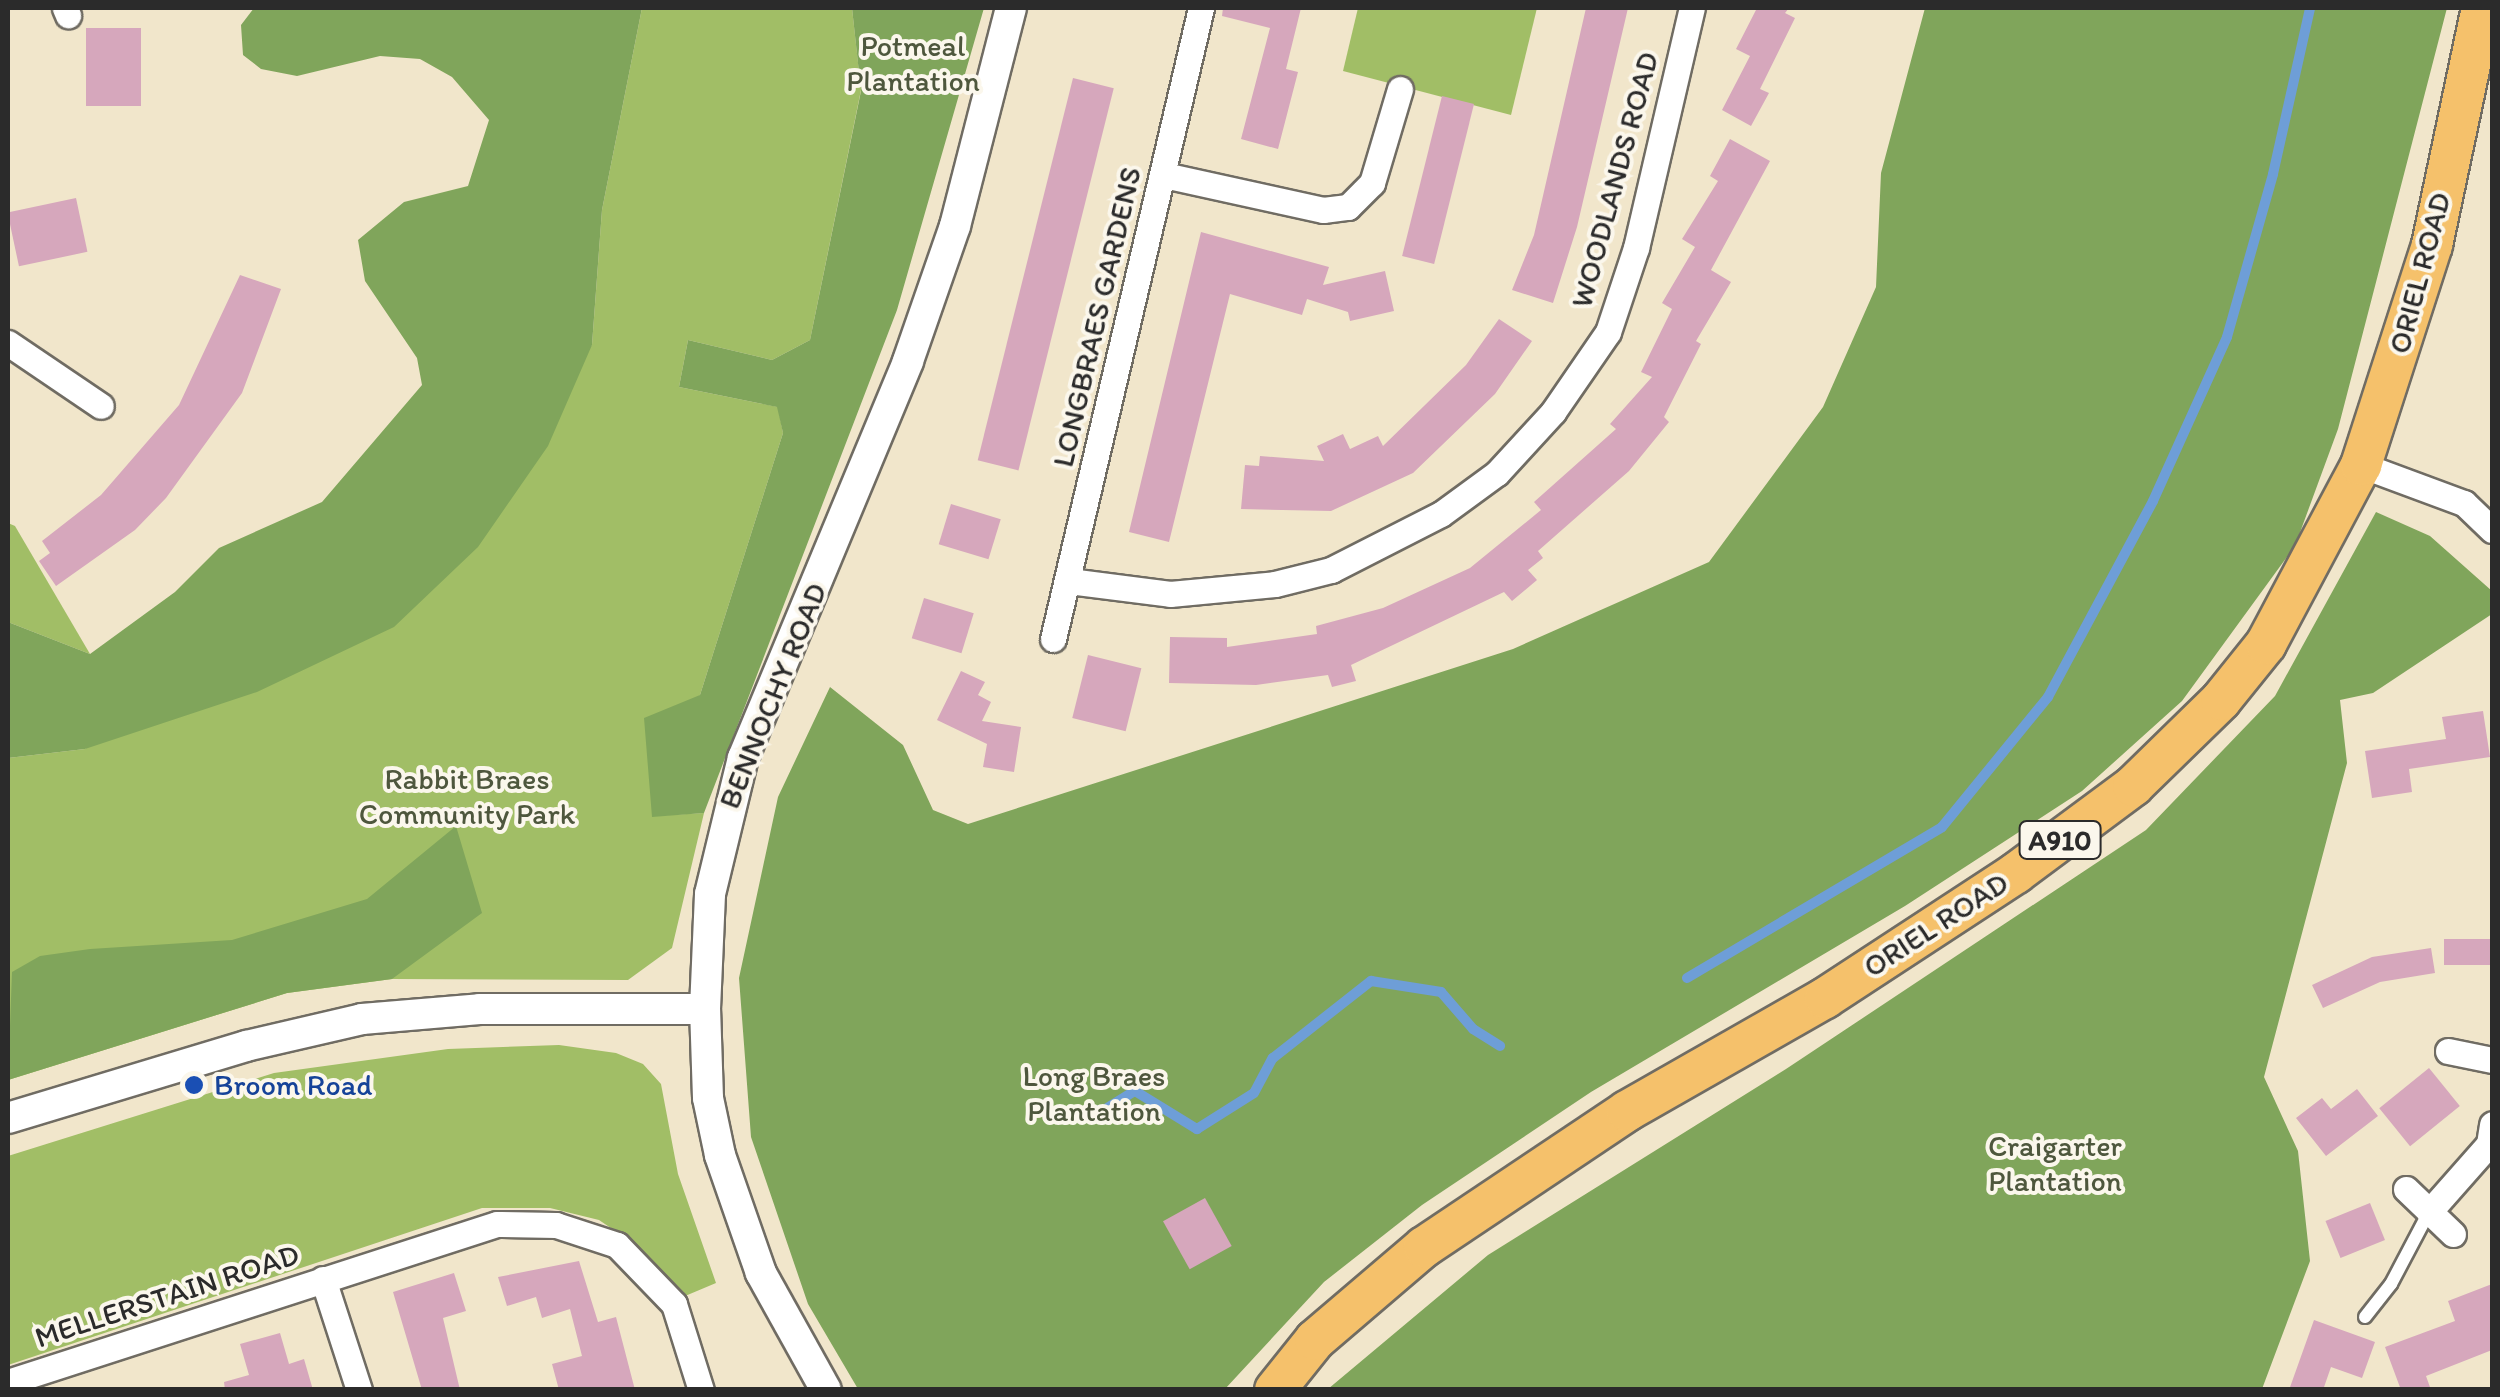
<!DOCTYPE html>
<style>
body{margin:0}
#map{position:relative;width:2500px;height:1397px;overflow:hidden;background:#f1e6cb;font-family:Itim,sans-serif}
div>[style]{position:absolute}
.green>*{inset:0;background:#a1be66}
.forest>*{inset:0;background:#80a55b}
.stream>*{height:10px;margin:-5px;padding:0 5px;transform-origin:5px;border-radius:5px;background:#6e9ed7}
.building>*{inset:0;background:#d6a7bc;transform-origin:0 0}
.roads{filter:drop-shadow(2px 0 #706c63) drop-shadow(-2px 0 #706c63) drop-shadow(0 2px #706c63) drop-shadow(0 -2px #706c63)}
.service>*{height:12px;margin:-6px;padding:0 6px;transform-origin:6px;border-radius:6px;background:#fff}
.minor>*{height:25px;margin:-12.5px;padding:0 12.5px;transform-origin:12.5px;border-radius:12.5px;background:#fff}
.tertiary>*{height:30px;margin:-15px;padding:0 15px;transform-origin:15px;border-radius:15px;background:#fff}
.primary>*{height:40px;margin:-20px;padding:0 20px;transform-origin:20px;border-radius:20px;background:#f5c16b}
.dots>*{width:28px;height:28px;translate:-50% -50%;box-sizing:border-box;border:5px solid #fbf7ec;border-radius:50%}
span{translate:-50% -50%;white-space:nowrap;text-align:center;line-height:1.15;-webkit-text-stroke:8px #fbf7ec;paint-order:stroke}
.shield-label span{padding:2px 8px;background:#fbf7ec;border:2px solid;border-radius:8px;-webkit-text-stroke-width:0}
.shield-label{font-size:28px;color:#2b2b2b;font-weight:700}
.park-label{font-size:30px;color:#4e573d}
.street-label{font-size:30px;color:#2b2b2b}
.transit-label{font-size:30px;color:#164399}
.left{translate:0 -50%;text-align:left}
.frame{position:absolute;inset:0;border:10px solid #2b2b2b;pointer-events:none}
</style>
<div id="map">
<div class="green">
<i style="clip-path:polygon(642px 8px,852px 8px,861px 90px,810px 340px,772px 360px,688px 340px,679px 387px,778px 407px,783px 433px,700px 695px,652px 816px,704px 813px,672px 948px,628px 980px,392px 979px,287px 993px,8px 1080px,8px 758px,85px 749px,592px 345px,602px 210px)"></i>
<i style="clip-path:polygon(1358px 8px,1537px 8px,1511px 115px,1343px 71px)"></i>
<i style="clip-path:polygon(8px 523px,15px 526px,90px 654px,8px 622px)"></i>
<i style="clip-path:polygon(559px 1045px,616px 1053px,643px 1064px,661px 1084px,678px 1174px,716px 1283px,678px 1299px,639px 1247px,599px 1220px,550px 1208px,482px 1208px,8px 1365px,8px 1156px,274px 1073px,448px 1049px)"></i>
</div>
<div class="forest">
<i style="clip-path:polygon(254px 8px,642px 8px,602px 210px,592px 345px,548px 446px,478px 547px,394px 627px,257px 692px,85px 749px,8px 758px,8px 622px,90px 654px,175px 592px,219px 548px,322px 502px,422px 385px,417px 358px,365px 281px,358px 240px,404px 202px,468px 186px,489px 120px,452px 77px,420px 59px,380px 56px,297px 76px,261px 69px,243px 55px,241px 25px)"></i>
<i style="clip-path:polygon(852px 8px,984px 8px,897px 310px,704px 813px,652px 817px,644px 718px,700px 695px,783px 433px,777px 407px,679px 387px,688px 340px,772px 360px,810px 340px,861px 91px)"></i>
<i style="clip-path:polygon(1925px 8px,2447px 8px,2338px 429px,2295px 546px,2182px 701px,2082px 791px,1905px 906px,1591px 1092px,1422px 1205px,1324px 1282px,1225px 1389px,858px 1389px,808px 1304px,751px 1137px,739px 978px,778px 797px,830px 687px,903px 745px,933px 810px,968px 824px,1513px 649px,1709px 562px,1823px 407px,1876px 287px,1881px 173px)"></i>
<i style="clip-path:polygon(2376px 512px,2430px 536px,2492px 591px,2492px 614px,2373px 693px,2340px 700px,2347px 763px,2264px 1077px,2298px 1151px,2310px 1261px,2262px 1389px,1328px 1389px,1488px 1255px,1786px 1069px,2146px 830px,2275px 696px)"></i>
<i style="clip-path:polygon(456px 826px,482px 913px,392px 979px,287px 993px,8px 1080px,12px 972px,40px 956px,90px 949px,232px 940px,367px 899px)"></i>
</div>
<div class="stream">
<i style="left:1687px;top:978px;width:296px;rotate:-30.6deg"></i>
<i style="left:1942px;top:827px;width:168px;rotate:-50.8deg"></i>
<i style="left:2048px;top:697px;width:222px;rotate:-61.8deg"></i>
<i style="left:2153px;top:501px;width:180px;rotate:-65.7deg"></i>
<i style="left:2227px;top:337px;width:169px;rotate:-74.2deg"></i>
<i style="left:2273px;top:174px;width:170px;rotate:-77.4deg"></i>
<i style="left:1087px;top:1111px;width:17px;rotate:-3deg"></i>
<i style="left:1104px;top:1110px;width:36px;rotate:-32deg"></i>
<i style="left:1135px;top:1091px;width:73px;rotate:31.5deg"></i>
<i style="left:1197px;top:1129px;width:67px;rotate:-32.3deg"></i>
<i style="left:1254px;top:1093px;width:40px;rotate:-62deg"></i>
<i style="left:1273px;top:1058px;width:125px;rotate:-38.2deg"></i>
<i style="left:1371px;top:981px;width:71px;rotate:8.9deg"></i>
<i style="left:1441px;top:992px;width:49px;rotate:49.1deg"></i>
<i style="left:1473px;top:1029px;width:32px;rotate:32deg"></i>
</div>
<div class="building">
<i style="clip-path:polygon(1223px 8px,1301px 8px,1286px 69px,1298px 72px,1278px 149px,1241px 139px,1270px 28px,1222px 16px)"></i>
<i style="clip-path:polygon(1586px 8px,1628px 8px,1577px 227px,1553px 303px,1512px 290px,1534px 235px)"></i>
<i style="clip-path:polygon(1757px 8px,1789px 8px,1785px 13px,1795px 18px,1760px 89px,1769px 93px,1751px 126px,1722px 110px,1750px 56px,1736px 49px)"></i>
<i style="left:86px;top:28px;width:55px;height:78px"></i>
<i style="left:1073px;top:78px;width:42px;height:394px;rotate:14deg"></i>
<i style="left:1442px;top:96px;width:33px;height:165px;rotate:14deg"></i>
<i style="clip-path:polygon(1730px 139px,1770px 161px,1711px 270px,1731px 282px,1696px 341px,1701px 344px,1664px 417px,1669px 422px,1629px 471px,1538px 551px,1543px 558px,1528px 570px,1537px 580px,1512px 601px,1504px 592px,1351px 665px,1356px 681px,1332px 687px,1328px 675px,1256px 685px,1169px 683px,1170px 637px,1227px 638px,1227px 647px,1317px 634px,1316px 626px,1383px 608px,1470px 568px,1541px 510px,1534px 502px,1616px 429px,1610px 424px,1652px 377px,1641px 372px,1672px 309px,1662px 303px,1695px 247px,1682px 239px,1718px 181px,1710px 176px)"></i>
<i style="left:76px;top:198px;width:55px;height:70px;rotate:78deg"></i>
<i style="clip-path:polygon(1201px 232px,1329px 267px,1323px 285px,1385px 271px,1394px 311px,1350px 321px,1348px 312px,1307px 299px,1302px 315px,1230px 294px,1169px 542px,1129px 532px)"></i>
<i style="clip-path:polygon(240px 275px,281px 289px,242px 393px,166px 498px,135px 530px,56px 586px,39px 561px,50px 553px,42px 541px,101px 495px,179px 405px)"></i>
<i style="clip-path:polygon(1499px 319px,1532px 341px,1495px 394px,1413px 473px,1331px 511px,1241px 509px,1245px 465px,1259px 466px,1260px 456px,1324px 461px,1317px 446px,1343px 434px,1350px 449px,1378px 436px,1383px 446px,1466px 365px)"></i>
<i style="left:951px;top:504px;width:52px;height:42px;rotate:17deg"></i>
<i style="left:924px;top:598px;width:52px;height:42px;rotate:17deg"></i>
<i style="left:1088px;top:655px;width:55px;height:65px;rotate:14deg"></i>
<i style="clip-path:polygon(961px 671px,985px 682px,978px 695px,991px 702px,982px 721px,1021px 727px,1014px 772px,983px 767px,987px 744px,937px 720px)"></i>
<i style="clip-path:polygon(2483px 711px,2490px 757px,2409px 769px,2412px 792px,2372px 798px,2365px 751px,2446px 739px,2442px 717px)"></i>
<i style="left:2492px;top:939px;width:26px;height:48px;rotate:90deg"></i>
<i style="clip-path:polygon(2431px 948px,2435px 973px,2380px 982px,2323px 1008px,2312px 985px,2372px 957px)"></i>
<i style="left:2429px;top:1068px;width:49px;height:64px;rotate:51deg"></i>
<i style="clip-path:polygon(2357px 1089px,2378px 1116px,2326px 1156px,2296px 1118px,2322px 1098px,2331px 1109px)"></i>
<i style="left:1205px;top:1198px;width:55px;height:48px;rotate:61deg"></i>
<i style="left:2370px;top:1203px;width:40px;height:48px;rotate:68deg"></i>
<i style="clip-path:polygon(579px 1261px,598px 1322px,616px 1317px,635px 1390px,559px 1390px,552px 1364px,582px 1356px,570px 1309px,542px 1318px,536px 1297px,507px 1306px,498px 1277px)"></i>
<i style="clip-path:polygon(454px 1273px,466px 1311px,443px 1318px,460px 1390px,422px 1390px,393px 1292px)"></i>
<i style="clip-path:polygon(2492px 1284px,2492px 1350px,2426px 1376px,2431px 1390px,2401px 1390px,2385px 1347px,2455px 1321px,2448px 1301px)"></i>
<i style="clip-path:polygon(2314px 1320px,2375px 1342px,2362px 1378px,2331px 1367px,2323px 1390px,2289px 1390px)"></i>
<i style="clip-path:polygon(280px 1333px,289px 1364px,304px 1359px,313px 1390px,225px 1390px,224px 1382px,249px 1375px,240px 1344px)"></i>
</div>
<div class="roads">
<div class="service">
<i style="left:2365px;top:1317px;width:42px;rotate:-51.8deg"></i>
<i style="left:2391px;top:1284px;width:81px;rotate:-62.2deg"></i>
</div>
<div class="minor">
<i style="left:65px;top:8px;width:8px;rotate:67deg"></i>
<i style="left:1164px;top:175px;width:163px;rotate:12.4deg"></i>
<i style="left:1323px;top:210px;width:25px;rotate:-7deg"></i>
<i style="left:1348px;top:207px;width:34px;rotate:-45deg"></i>
<i style="left:1372px;top:183px;width:98px;rotate:-73.4deg"></i>
<i style="left:8px;top:343px;width:112px;rotate:34.1deg"></i>
<i style="left:2361px;top:465px;width:110px;rotate:20.3deg"></i>
<i style="left:2464px;top:503px;width:39px;rotate:44deg"></i>
<i style="left:1069px;top:581px;width:102px;rotate:7.3deg"></i>
<i style="left:1170px;top:594px;width:105px;rotate:-5.4deg"></i>
<i style="left:1275px;top:584px;width:58px;rotate:-14deg"></i>
<i style="left:1331px;top:570px;width:123px;rotate:-27deg"></i>
<i style="left:1441px;top:514px;width:69px;rotate:-36.2deg"></i>
<i style="left:1497px;top:473px;width:83px;rotate:-47.4deg"></i>
<i style="left:1553px;top:412px;width:97px;rotate:-55.5deg"></i>
<i style="left:1608px;top:332px;width:89px;rotate:-71.6deg"></i>
<i style="left:1636px;top:248px;width:246px;rotate:-76.9deg"></i>
<i style="left:1053px;top:639px;width:648px;rotate:-76.8deg"></i>
<i style="left:2448px;top:1051px;width:45px;rotate:11.6deg"></i>
<i style="left:2406px;top:1189px;width:65px;rotate:43.8deg"></i>
<i style="left:2429px;top:1212px;width:91px;rotate:-48.6deg"></i>
<i style="left:2489px;top:1144px;width:20px;rotate:-81deg"></i>
<i style="left:323px;top:1279px;width:117px;rotate:72deg"></i>
<i style="left:8px;top:1382px;width:514px;rotate:-17.91deg"></i>
<i style="left:497px;top:1224px;width:59px;rotate:1deg"></i>
<i style="left:556px;top:1225px;width:64px;rotate:18.2deg"></i>
<i style="left:617px;top:1245px;width:82px;rotate:46deg"></i>
<i style="left:674px;top:1304px;width:90px;rotate:72.6deg"></i>
</div>
<div class="tertiary">
<i style="left:8px;top:1118px;width:249px;rotate:-16.8deg"></i>
<i style="left:246px;top:1046px;width:119px;rotate:-13.1deg"></i>
<i style="left:362px;top:1019px;width:118px;rotate:-4.8deg"></i>
<i style="left:480px;top:1009px;width:225px"></i>
<i style="left:826px;top:1390px;width:134px;rotate:-119.1deg"></i>
<i style="left:761px;top:1273px;width:125px;rotate:-109.2deg"></i>
<i style="left:720px;top:1155px;width:58px;rotate:-101.9deg"></i>
<i style="left:708px;top:1098px;width:89px;rotate:-91.9deg"></i>
<i style="left:705px;top:1009px;width:115px;rotate:-87.5deg"></i>
<i style="left:710px;top:894px;width:140px;rotate:-76.4deg"></i>
<i style="left:743px;top:758px;width:430px;rotate:-67.4deg"></i>
<i style="left:908px;top:361px;width:143px;rotate:-70.8deg"></i>
<i style="left:955px;top:226px;width:225px;rotate:-75.6deg"></i>
</div>
<div class="primary">
<i style="left:1275px;top:1390px;width:64px;rotate:-51.3deg"></i>
<i style="left:1315px;top:1340px;width:143px;rotate:-40.5deg"></i>
<i style="left:1424px;top:1247px;width:244px;rotate:-33.8deg"></i>
<i style="left:1627px;top:1111px;width:228px;rotate:-29.7deg"></i>
<i style="left:1825px;top:998px;width:228px;rotate:-33.2deg"></i>
<i style="left:2016px;top:873px;width:146px;rotate:-36.6deg"></i>
<i style="left:2133px;top:786px;width:123px;rotate:-44.3deg"></i>
<i style="left:2221px;top:700px;width:72px;rotate:-51.2deg"></i>
<i style="left:2266px;top:644px;width:203px;rotate:-62deg"></i>
<i style="left:2361px;top:465px;width:231px;rotate:-72.1deg"></i>
<i style="left:2432px;top:245px;width:242px;rotate:-78.1deg"></i>
</div>
</div>
<div class="dots">
<i style="left:194px;top:1085px;background:#1a4fb4"></i>
</div>
<div class="shield-label">
<span style="left:2060px;top:840px">A910</span>
</div>
<div class="park-label">
<span style="left:913px;top:63px">Potmeal<br>Plantation</span>
<span style="left:467px;top:796px">Rabbit Braes<br>Community Park</span>
<span style="left:1094px;top:1093px">Long Braes<br>Plantation</span>
<span style="left:2055px;top:1163px">Craigarter<br>Plantation</span>
</div>
<div class="street-label">
<span style="left:1615px;top:180px;rotate:-75deg">WOODLANDS ROAD</span>
<span style="left:2420px;top:273px;rotate:-75deg">ORIEL ROAD</span>
<span style="left:1097px;top:317px;rotate:-77deg">LONGBRAES GARDENS</span>
<span style="left:773px;top:696px;rotate:-68deg">BENNOCHY ROAD</span>
<span style="left:1936px;top:925px;rotate:-33deg">ORIEL ROAD</span>
<span style="left:167px;top:1296px;rotate:-18deg">MELLERSTAIN ROAD</span>
</div>
<div class="transit-label">
<span class="left" style="left:214px;top:1085px">Broom Road</span>
</div>
<div class="frame"></div>
</div>
